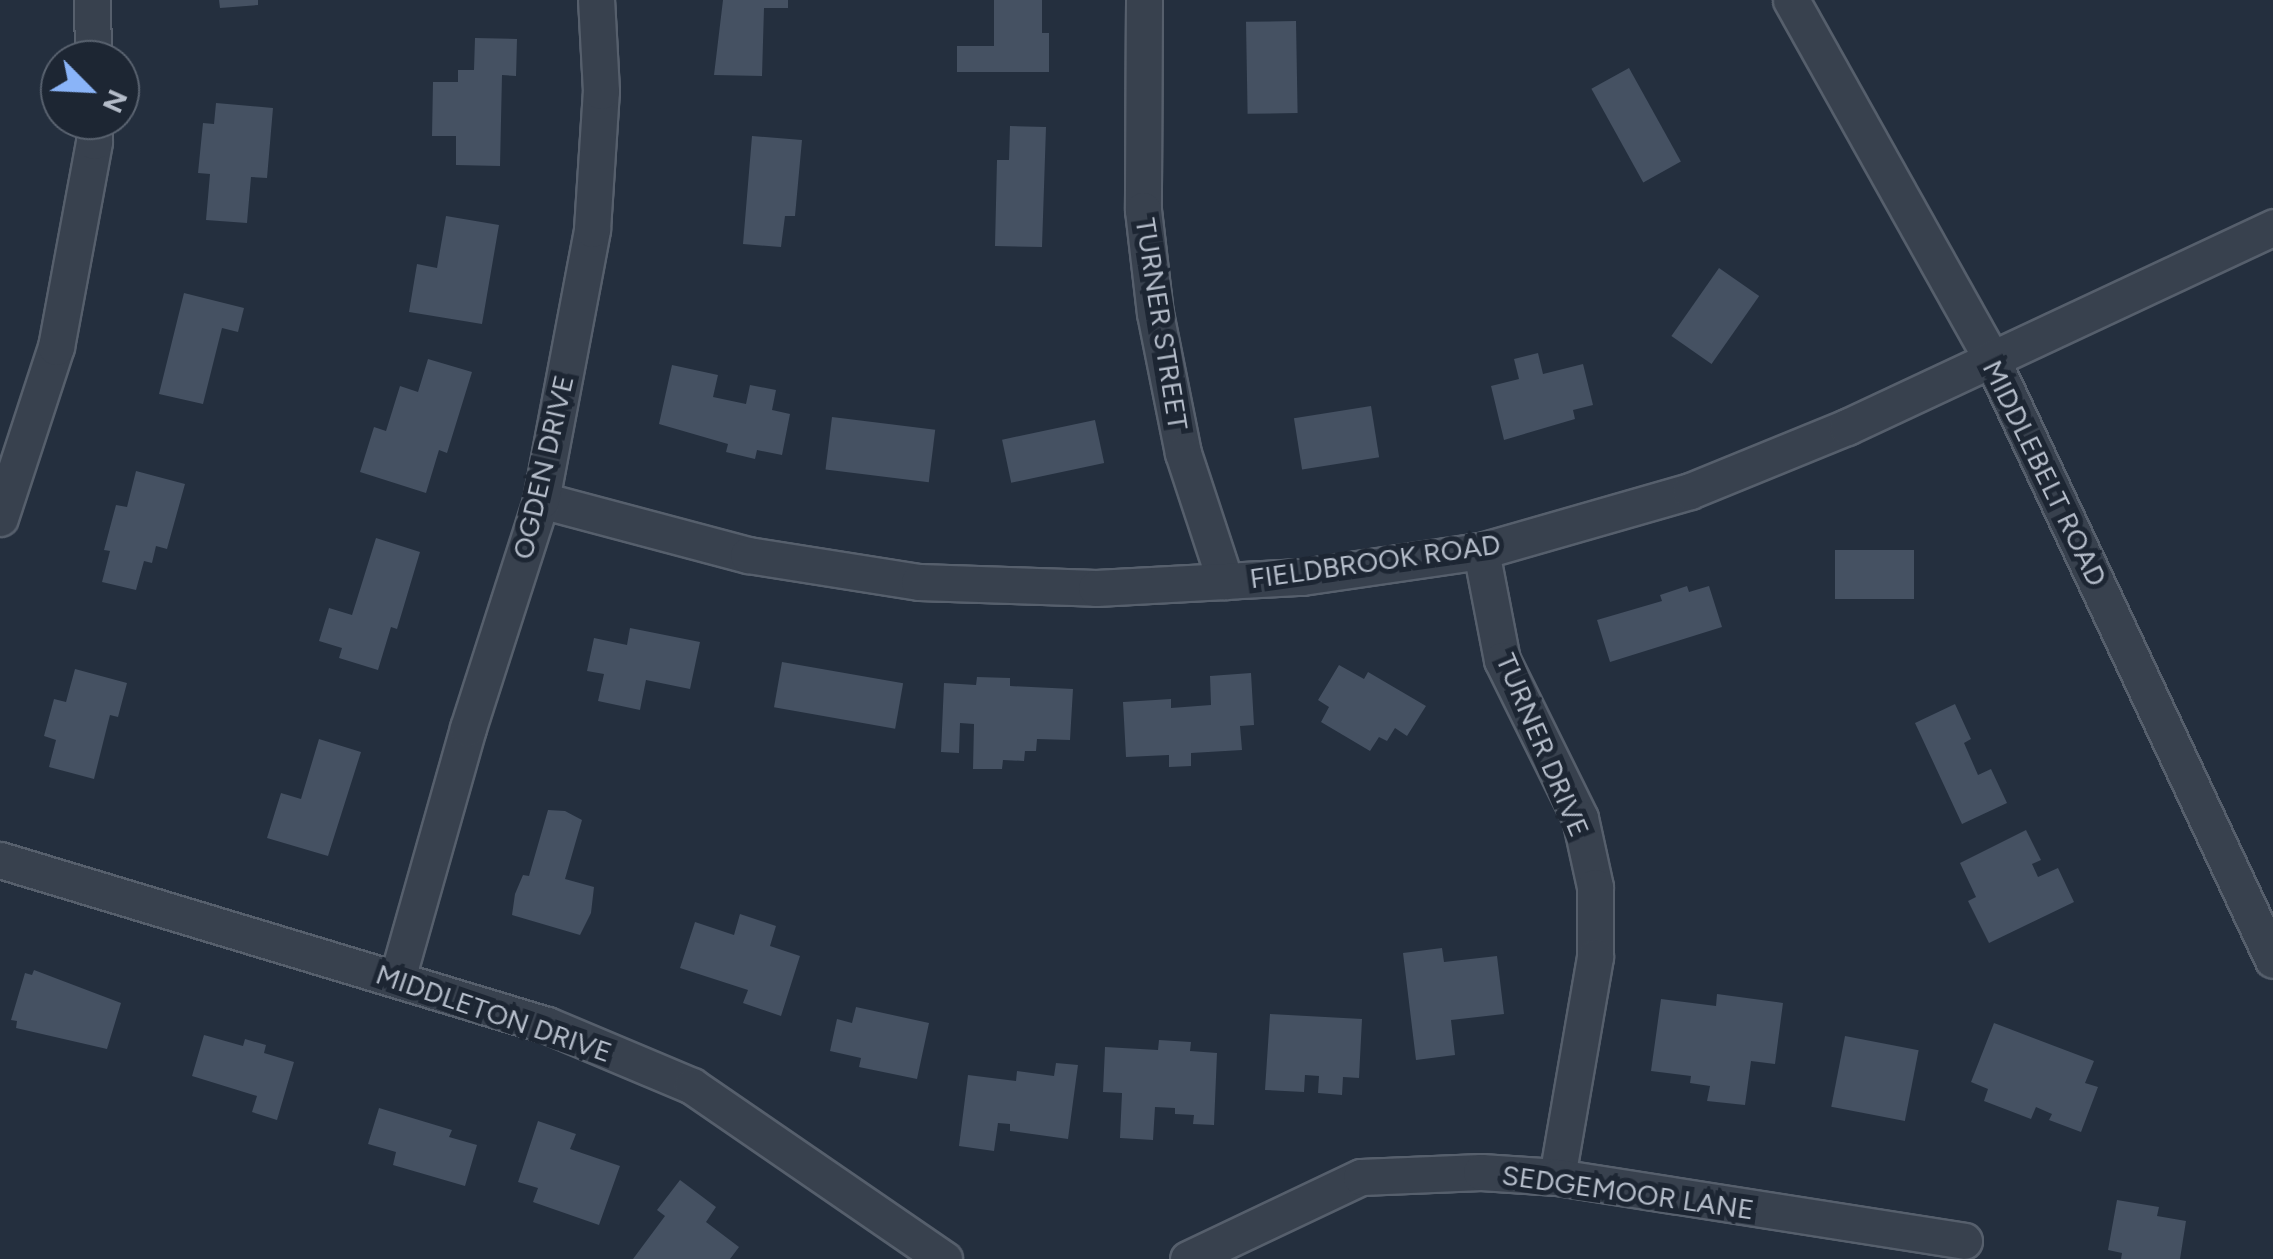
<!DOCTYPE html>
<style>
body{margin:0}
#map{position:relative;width:2273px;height:1259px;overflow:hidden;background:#242f3e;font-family:Figtree,sans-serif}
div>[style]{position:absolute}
.building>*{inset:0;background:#455162;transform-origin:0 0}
.roads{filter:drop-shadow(2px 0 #565f6c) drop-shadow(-2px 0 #565f6c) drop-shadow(0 2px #565f6c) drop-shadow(0 -2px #565f6c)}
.minor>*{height:35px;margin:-17.5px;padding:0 17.5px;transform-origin:17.5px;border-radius:17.5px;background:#38414e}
span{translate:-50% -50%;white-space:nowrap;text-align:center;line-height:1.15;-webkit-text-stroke:10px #1d2633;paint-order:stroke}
.street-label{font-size:28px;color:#b4bcc9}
.north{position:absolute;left:40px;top:40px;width:100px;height:100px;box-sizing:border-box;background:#1d2633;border:2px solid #59626f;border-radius:50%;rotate:114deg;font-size:28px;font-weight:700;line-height:40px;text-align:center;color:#b4bcc9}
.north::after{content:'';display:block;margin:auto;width:35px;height:45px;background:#8ab4f8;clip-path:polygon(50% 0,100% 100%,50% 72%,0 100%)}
</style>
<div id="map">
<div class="building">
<i style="clip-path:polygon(219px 0,258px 0,258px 5px,220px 8px)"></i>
<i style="clip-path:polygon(723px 0,788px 0,788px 8px,764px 8px,762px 76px,714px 75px)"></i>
<i style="clip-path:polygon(994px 0,1042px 0,1042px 33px,1049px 33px,1049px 72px,957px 72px,957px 46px,994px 46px)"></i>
<i style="left:1296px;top:21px;width:92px;height:50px;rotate:89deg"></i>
<i style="clip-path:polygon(475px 38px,517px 39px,516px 76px,502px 75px,500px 166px,456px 165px,456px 136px,432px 136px,433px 82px,458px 82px,458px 70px,474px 70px)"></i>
<i style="left:1629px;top:68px;width:107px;height:43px;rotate:61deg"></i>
<i style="clip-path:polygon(216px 103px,273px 108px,267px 178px,251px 177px,247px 223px,206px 220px,210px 174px,198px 173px,203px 123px,214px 124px)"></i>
<i style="clip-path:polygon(1010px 126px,1046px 127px,1042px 247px,995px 246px,997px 160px,1009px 160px)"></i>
<i style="clip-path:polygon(752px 136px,802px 140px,795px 216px,785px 216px,781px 247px,743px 244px)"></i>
<i style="clip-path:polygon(446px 216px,499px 225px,482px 324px,409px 312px,417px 264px,437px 268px)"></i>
<i style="left:1719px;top:268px;width:49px;height:83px;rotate:35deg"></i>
<i style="clip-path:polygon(184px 293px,244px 308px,238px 332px,222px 328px,203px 404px,159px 394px)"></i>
<i style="clip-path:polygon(1538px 353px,1543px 374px,1583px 364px,1593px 405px,1573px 410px,1575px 419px,1504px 440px,1491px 386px,1519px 379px,1514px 359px)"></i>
<i style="clip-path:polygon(428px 359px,472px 372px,447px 453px,439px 450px,426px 493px,360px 472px,374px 427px,386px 431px,400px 386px,418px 392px)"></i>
<i style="clip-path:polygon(672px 365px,718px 375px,713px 397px,746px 404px,750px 385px,776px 390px,772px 410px,790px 414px,782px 455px,757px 450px,755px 459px,726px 452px,728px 444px,659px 424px)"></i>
<i style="left:1371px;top:406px;width:52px;height:78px;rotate:81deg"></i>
<i style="left:832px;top:417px;width:104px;height:53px;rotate:7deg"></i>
<i style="left:1095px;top:420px;width:44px;height:95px;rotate:78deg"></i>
<i style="clip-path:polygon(136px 471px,185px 484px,167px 549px,156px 546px,152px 563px,144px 561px,136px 590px,102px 582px,110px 551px,104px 550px,116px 505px,127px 507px)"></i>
<i style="clip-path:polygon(376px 538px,420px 552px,397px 629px,391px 627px,378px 670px,339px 658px,342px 648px,319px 641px,329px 608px,352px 615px)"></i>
<i style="left:1835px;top:550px;width:79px;height:49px"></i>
<i style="clip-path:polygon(1687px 586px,1689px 592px,1709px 586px,1722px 627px,1610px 662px,1597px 620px,1662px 601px,1660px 595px)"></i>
<i style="clip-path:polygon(630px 628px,700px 642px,690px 689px,646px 680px,640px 710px,598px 701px,604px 674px,587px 671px,594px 638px,627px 645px)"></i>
<i style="left:782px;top:662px;width:123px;height:46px;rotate:10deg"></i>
<i style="clip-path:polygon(1339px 665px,1364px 679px,1368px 672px,1426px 706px,1407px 736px,1395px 728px,1387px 741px,1379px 737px,1370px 751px,1321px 722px,1329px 707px,1318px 700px)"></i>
<i style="clip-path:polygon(75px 669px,127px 683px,118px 717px,110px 715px,94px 779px,49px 767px,56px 740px,44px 736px,54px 699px,66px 702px)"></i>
<i style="clip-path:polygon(1251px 673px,1254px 725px,1240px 726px,1242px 750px,1191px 753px,1191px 766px,1169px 767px,1169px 755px,1126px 757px,1123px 702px,1171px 699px,1171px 708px,1211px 705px,1210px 676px)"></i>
<i style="clip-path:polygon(977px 677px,1010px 678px,1010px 686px,1073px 689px,1070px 740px,1037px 739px,1036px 751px,1025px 751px,1024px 761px,1003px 760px,1002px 769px,973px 769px,974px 724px,960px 723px,959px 753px,941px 752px,944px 683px,976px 685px)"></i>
<i style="clip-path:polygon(1955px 704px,1971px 739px,1964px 743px,1978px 775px,1991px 769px,2007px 803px,1962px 824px,1915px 723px)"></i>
<i style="clip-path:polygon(319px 739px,361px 752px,328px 856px,267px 838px,281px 793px,301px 799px)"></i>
<i style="clip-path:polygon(548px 810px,565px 811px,582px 820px,565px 879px,594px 887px,591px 913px,580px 935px,512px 915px,515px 894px,523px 875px,529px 876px)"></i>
<i style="clip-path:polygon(2026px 830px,2041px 860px,2032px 864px,2038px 877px,2058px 868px,2074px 902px,1989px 943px,1968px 901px,1976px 897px,1960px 863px)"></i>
<i style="clip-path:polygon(740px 914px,776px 926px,770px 946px,800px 956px,781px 1016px,743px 1003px,748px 990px,680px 968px,695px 922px,734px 935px)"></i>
<i style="clip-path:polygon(1442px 948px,1444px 962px,1497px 956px,1504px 1014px,1451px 1020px,1455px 1055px,1416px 1060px,1403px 953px)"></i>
<i style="clip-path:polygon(34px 970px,121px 1003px,107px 1049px,16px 1028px,17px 1021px,11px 1020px,25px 973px,32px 975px)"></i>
<i style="clip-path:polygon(1717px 994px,1783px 1003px,1775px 1064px,1751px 1061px,1745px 1105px,1707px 1101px,1710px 1086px,1690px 1083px,1691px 1076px,1651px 1071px,1661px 999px,1716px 1006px)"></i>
<i style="clip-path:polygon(856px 1007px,929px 1023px,917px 1079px,859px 1067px,861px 1058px,830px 1051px,837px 1019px,852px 1023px)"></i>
<i style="clip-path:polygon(1270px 1014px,1362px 1019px,1359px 1078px,1343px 1077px,1342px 1095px,1318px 1093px,1319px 1076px,1305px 1075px,1304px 1092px,1265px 1090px)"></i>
<i style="clip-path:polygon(1994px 1023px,2094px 1061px,2085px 1083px,2098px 1087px,2081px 1132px,2049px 1120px,2052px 1114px,2036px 1107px,2031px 1119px,1984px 1101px,1988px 1089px,1971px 1082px)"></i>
<i style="clip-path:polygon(204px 1035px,243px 1046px,245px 1039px,266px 1045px,264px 1053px,294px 1062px,277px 1120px,252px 1112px,257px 1096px,192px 1076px)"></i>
<i style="left:1845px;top:1036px;width:75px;height:72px;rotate:11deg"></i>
<i style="clip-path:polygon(1159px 1040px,1191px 1042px,1190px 1051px,1217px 1053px,1214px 1125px,1193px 1124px,1194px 1115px,1175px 1114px,1175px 1108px,1155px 1107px,1153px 1140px,1120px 1138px,1122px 1093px,1103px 1092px,1105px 1047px,1158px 1050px)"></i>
<i style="clip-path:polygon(1056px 1063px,1078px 1065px,1068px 1139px,1010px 1131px,1010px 1124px,998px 1123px,994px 1151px,959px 1146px,968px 1075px,1016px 1081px,1017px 1071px,1054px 1076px)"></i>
<i style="clip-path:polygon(379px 1108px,452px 1130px,449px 1137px,477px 1145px,465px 1186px,393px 1165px,396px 1152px,368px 1144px)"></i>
<i style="clip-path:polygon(538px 1121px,576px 1134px,570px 1149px,620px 1166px,599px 1225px,533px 1202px,538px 1188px,518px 1182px)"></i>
<i style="clip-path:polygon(680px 1180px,716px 1207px,706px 1222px,739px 1247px,730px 1259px,633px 1259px,665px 1216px,657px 1210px)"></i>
<i style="clip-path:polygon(2117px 1200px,2159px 1207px,2157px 1216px,2186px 1221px,2180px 1259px,2121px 1259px,2122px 1253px,2108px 1250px)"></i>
</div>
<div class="roads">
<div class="minor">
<i style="left:92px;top:0;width:60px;rotate:89deg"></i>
<i style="left:1144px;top:0;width:210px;rotate:90.3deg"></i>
<i style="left:1143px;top:210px;width:104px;rotate:83.4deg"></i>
<i style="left:1155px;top:313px;width:143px;rotate:78.7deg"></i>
<i style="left:1183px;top:453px;width:135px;rotate:71.8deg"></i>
<i style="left:1791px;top:0;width:415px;rotate:60.8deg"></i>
<i style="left:1993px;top:362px;width:660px;rotate:64.91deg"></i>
<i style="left:541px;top:500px;width:214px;rotate:14.9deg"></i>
<i style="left:748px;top:555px;width:173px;rotate:9deg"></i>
<i style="left:919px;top:582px;width:177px;rotate:1.9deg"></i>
<i style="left:1096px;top:588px;width:206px;rotate:-3.1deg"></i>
<i style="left:1302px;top:577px;width:181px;rotate:-8.3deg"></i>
<i style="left:1481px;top:551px;width:217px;rotate:-16deg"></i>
<i style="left:1690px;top:491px;width:170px;rotate:-22.2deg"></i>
<i style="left:1847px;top:427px;width:471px;rotate:-25.1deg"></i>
<i style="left:0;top:518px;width:180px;rotate:-71.9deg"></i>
<i style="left:56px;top:347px;width:209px;rotate:-79.5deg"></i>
<i style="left:94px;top:141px;width:21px;rotate:-90deg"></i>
<i style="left:1481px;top:551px;width:111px;rotate:79.1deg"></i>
<i style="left:1502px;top:660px;width:176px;rotate:63.7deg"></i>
<i style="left:1580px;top:818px;width:71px;rotate:77.7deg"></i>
<i style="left:1595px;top:887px;width:70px;rotate:90deg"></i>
<i style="left:1595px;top:957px;width:223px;rotate:99.8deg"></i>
<i style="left:0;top:860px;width:571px;rotate:16.79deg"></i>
<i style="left:547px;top:1025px;width:157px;rotate:22.8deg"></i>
<i style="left:692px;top:1086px;width:306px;rotate:34.5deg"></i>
<i style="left:397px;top:979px;width:261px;rotate:-74.2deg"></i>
<i style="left:468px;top:728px;width:239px;rotate:-72.2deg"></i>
<i style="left:541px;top:500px;width:276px;rotate:-79.3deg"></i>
<i style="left:592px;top:229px;width:138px;rotate:-86.3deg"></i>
<i style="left:601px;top:91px;width:91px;rotate:-93.1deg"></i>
<i style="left:1188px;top:1259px;width:191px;rotate:-25.4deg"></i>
<i style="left:1361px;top:1177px;width:120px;rotate:-2.4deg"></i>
<i style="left:1481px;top:1172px;width:76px;rotate:3.8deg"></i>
<i style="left:1557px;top:1177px;width:412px;rotate:8.9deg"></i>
</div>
</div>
<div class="street-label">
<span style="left:1162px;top:324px;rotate:81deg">TURNER STREET</span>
<span style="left:543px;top:467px;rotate:-77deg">OGDEN DRIVE</span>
<span style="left:2045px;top:473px;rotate:64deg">MIDDLEBELT ROAD</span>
<span style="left:1375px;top:561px;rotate:-8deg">FIELDBROOK ROAD</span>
<span style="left:1543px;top:745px;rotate:67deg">TURNER DRIVE</span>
<span style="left:494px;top:1013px;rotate:19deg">MIDDLETON DRIVE</span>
<span style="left:1628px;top:1192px;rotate:8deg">SEDGEMOOR LANE</span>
</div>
<div class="north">N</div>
</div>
